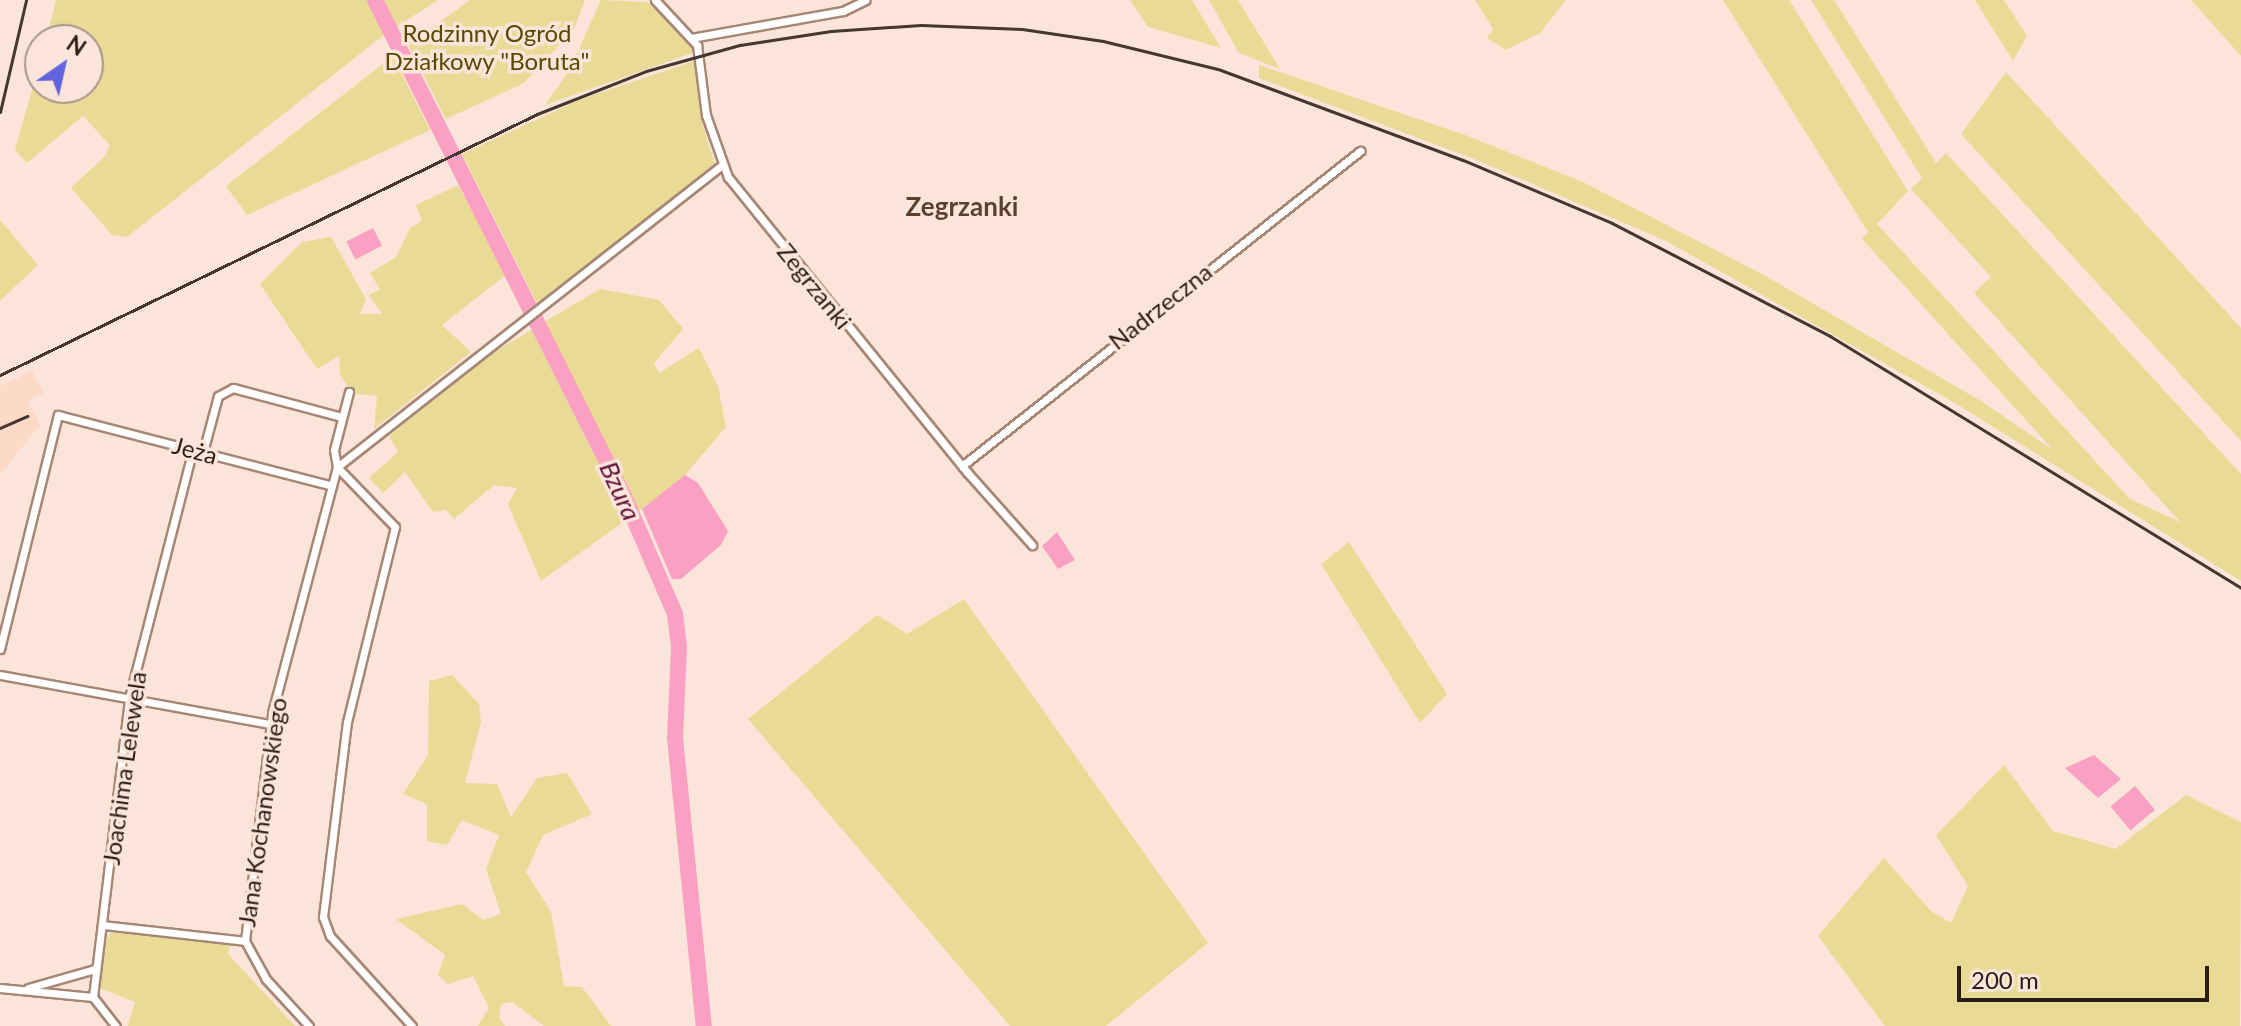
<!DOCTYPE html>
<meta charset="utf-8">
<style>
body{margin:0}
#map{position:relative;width:2241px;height:1026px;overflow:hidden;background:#fbe5da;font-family:Lato,sans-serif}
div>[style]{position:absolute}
.built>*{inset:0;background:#fdd9c8}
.green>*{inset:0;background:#e9da96}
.water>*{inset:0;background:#faa0c3;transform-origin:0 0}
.river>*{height:16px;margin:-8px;padding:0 8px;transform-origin:8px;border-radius:8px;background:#faa0c3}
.roads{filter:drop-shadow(2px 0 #a88676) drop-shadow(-2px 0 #a88676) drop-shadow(0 2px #a88676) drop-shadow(0 -2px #a88676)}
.street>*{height:7px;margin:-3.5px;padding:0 3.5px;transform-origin:3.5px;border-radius:3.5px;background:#fff}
.rail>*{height:3px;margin:-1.5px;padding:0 1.5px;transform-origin:1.5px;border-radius:1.5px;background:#45362f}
span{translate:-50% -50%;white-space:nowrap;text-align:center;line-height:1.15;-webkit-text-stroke:7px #fbe5da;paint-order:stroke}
.park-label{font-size:24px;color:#574a00}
.street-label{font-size:24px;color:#2a1c16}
.neighbourhood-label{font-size:26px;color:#5d3f30;font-weight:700}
.water-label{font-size:26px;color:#62153b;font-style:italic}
.north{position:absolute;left:24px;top:24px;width:80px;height:80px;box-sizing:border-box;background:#fbe5da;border:2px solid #a7958c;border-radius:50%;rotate:34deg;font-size:22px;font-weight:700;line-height:32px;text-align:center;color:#2a1c16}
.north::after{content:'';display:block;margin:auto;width:28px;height:36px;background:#6164dc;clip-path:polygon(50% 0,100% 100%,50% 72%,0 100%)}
.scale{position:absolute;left:1957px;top:966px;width:252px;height:36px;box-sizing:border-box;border:4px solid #2a1c16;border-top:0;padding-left:10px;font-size:24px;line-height:28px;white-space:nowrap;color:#2a1c16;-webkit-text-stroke:6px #fbe5da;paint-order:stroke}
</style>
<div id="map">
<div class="built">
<i style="clip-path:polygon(32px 371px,44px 393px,28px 401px,40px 425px,0 475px,0 386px)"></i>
</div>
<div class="green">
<i style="clip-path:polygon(56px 0,438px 0,384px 35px,127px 237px,112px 235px,71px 188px,106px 155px,110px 145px,83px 116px,27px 163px,15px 150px,40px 61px,40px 88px,88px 88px,88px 40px,46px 40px)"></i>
<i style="clip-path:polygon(470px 0,585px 0,574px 29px,524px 83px,446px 119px,408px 45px)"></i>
<i style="clip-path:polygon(601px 0,647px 2px,690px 41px,695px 52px,545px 105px,569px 71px)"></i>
<i style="clip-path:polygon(1130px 0,1192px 0,1221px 48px,1148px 27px)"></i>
<i style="clip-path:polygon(1209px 0,1238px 0,1280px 69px,1239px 53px)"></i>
<i style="clip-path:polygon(1475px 0,1566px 0,1540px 33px,1506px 50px,1487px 38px,1493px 29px)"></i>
<i style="clip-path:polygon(1723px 0,1789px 0,1908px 191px,1877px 224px,2130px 499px,2180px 522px,1974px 293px,1991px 277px,1911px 189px,1922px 178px,1811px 0,1834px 0,1936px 163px,1946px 153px,2241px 474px,2241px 581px,1955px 403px,1666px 241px,1474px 159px,1259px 78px,1259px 65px,1465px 135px,1583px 182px,1764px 275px,1981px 401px,2053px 450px,1862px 239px,1868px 232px)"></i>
<i style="clip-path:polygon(1975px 0,2004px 0,2027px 36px,2013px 61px)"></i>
<i style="clip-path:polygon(2191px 0,2241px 0,2241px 56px)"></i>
<i style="clip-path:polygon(393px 56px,430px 130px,247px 215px,226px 186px)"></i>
<i style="clip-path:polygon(694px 61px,702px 123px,715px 164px,538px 305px,462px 154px,579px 100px)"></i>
<i style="clip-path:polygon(2006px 72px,2241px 328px,2241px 441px,1961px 134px)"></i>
<i style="clip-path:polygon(458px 185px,507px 274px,442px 325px,471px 352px,374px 429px,377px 396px,354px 394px,340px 375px,339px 356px,317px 369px,260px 284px,302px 242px,331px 237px,366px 299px,360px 314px,382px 314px,369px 295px,380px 289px,370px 273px,396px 257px,410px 228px,422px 221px,416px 205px)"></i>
<i style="clip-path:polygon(0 220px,38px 265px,0 301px)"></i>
<i style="clip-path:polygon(600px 289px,659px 300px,683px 329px,654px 363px,659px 373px,699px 348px,718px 386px,726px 427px,679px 482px,541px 581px,508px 504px,517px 488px,494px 485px,454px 519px,446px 510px,433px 512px,405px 472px,383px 493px,369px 478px,398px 452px,389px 436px,491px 354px)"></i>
<i style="clip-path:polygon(1349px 542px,1447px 694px,1420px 723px,1321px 564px)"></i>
<i style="clip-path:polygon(964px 599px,1208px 943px,1106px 1026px,1010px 1026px,748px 719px,877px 615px,907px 634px)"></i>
<i style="clip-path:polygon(452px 675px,479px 704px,481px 722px,465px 783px,497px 784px,511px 817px,537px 778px,567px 773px,592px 814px,543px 835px,526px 872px,551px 912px,564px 986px,582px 987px,611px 1026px,544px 1026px,512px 1002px,501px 1004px,499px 1018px,505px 1026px,478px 1026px,489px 1008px,473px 976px,448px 984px,438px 975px,445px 955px,396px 919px,462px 904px,483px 920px,501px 914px,486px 869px,499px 835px,462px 820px,447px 845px,427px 841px,427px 804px,403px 794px,428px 755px,429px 681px)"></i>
<i style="clip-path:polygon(2004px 765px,2053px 831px,2116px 849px,2186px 795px,2241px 822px,2240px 1026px,1885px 1026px,1818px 936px,1884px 858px,1931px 911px,1951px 923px,1968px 886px,1936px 835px)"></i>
<i style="clip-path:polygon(112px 932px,230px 944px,228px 954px,295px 1026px,128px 1026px,135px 1002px,100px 988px,107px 938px)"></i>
</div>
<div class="water">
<i style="left:373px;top:228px;width:20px;height:30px;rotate:63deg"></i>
<i style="clip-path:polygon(685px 475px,698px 483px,728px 531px,721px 545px,681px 579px,672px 579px,642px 509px)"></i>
<i style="clip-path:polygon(1057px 532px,1075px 560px,1058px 569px,1042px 546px)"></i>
<i style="clip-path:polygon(2094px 755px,2121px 779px,2098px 798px,2065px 768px)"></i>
<i style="left:2135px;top:786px;width:31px;height:32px;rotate:50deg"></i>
</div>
<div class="river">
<i style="left:375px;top:0;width:555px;rotate:63.34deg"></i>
<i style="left:624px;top:496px;width:129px;rotate:66.6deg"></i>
<i style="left:675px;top:614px;width:33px;rotate:83deg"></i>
<i style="left:679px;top:647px;width:91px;rotate:92.5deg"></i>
<i style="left:675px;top:738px;width:289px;rotate:84.3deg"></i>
</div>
<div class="roads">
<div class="street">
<i style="left:655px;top:0;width:62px;rotate:47deg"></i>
<i style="left:697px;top:45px;width:71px;rotate:82.7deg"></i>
<i style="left:706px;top:115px;width:66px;rotate:70.5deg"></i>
<i style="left:728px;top:177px;width:380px;rotate:51deg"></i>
<i style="left:967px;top:472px;width:98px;rotate:48.3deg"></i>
<i style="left:691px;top:38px;width:154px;rotate:-10.1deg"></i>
<i style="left:843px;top:11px;width:25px;rotate:-26deg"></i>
<i style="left:203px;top:452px;width:58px;rotate:-75deg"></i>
<i style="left:218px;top:396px;width:17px;rotate:-28deg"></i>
<i style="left:233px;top:388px;width:113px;rotate:14.9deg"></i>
<i style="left:962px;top:466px;width:508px;rotate:-38.36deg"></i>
<i style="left:0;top:649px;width:241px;rotate:-76.1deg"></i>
<i style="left:58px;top:415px;width:283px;rotate:14.5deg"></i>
<i style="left:0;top:675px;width:274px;rotate:10.3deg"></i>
<i style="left:103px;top:925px;width:143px;rotate:6.4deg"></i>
<i style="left:0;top:988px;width:93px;rotate:5.5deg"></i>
<i style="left:28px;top:988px;width:70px;rotate:-15.8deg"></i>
<i style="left:93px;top:997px;width:301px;rotate:-83.1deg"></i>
<i style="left:129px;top:698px;width:257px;rotate:-75.6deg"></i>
<i style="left:93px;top:997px;width:37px;rotate:52deg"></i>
<i style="left:309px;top:1026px;width:64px;rotate:-132.5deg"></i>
<i style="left:266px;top:979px;width:43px;rotate:-118.9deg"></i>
<i style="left:245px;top:941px;width:230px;rotate:-83.2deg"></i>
<i style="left:272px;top:713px;width:254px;rotate:-75.2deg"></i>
<i style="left:337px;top:467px;width:17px;rotate:-100deg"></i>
<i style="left:334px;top:450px;width:60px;rotate:-75.5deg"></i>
<i style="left:412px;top:1026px;width:122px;rotate:-132.3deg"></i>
<i style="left:330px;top:936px;width:20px;rotate:-110deg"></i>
<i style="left:323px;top:917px;width:196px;rotate:-83deg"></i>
<i style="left:347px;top:722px;width:201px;rotate:-76.2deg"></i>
<i style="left:395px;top:527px;width:83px;rotate:-134deg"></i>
<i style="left:337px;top:467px;width:489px;rotate:-38.1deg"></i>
</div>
</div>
<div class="rail">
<i style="left:0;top:112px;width:115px;rotate:-76.9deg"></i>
<i style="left:0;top:375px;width:597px;rotate:-25.92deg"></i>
<i style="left:537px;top:114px;width:117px;rotate:-21.5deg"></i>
<i style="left:646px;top:71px;width:98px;rotate:-15.5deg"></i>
<i style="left:740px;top:45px;width:92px;rotate:-8.7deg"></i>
<i style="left:831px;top:31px;width:90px;rotate:-3.8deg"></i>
<i style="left:921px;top:25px;width:101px;rotate:2.3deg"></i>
<i style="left:1022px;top:29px;width:82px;rotate:8.4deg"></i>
<i style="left:1103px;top:41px;width:118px;rotate:13.7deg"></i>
<i style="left:1218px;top:69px;width:261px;rotate:20.4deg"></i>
<i style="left:1463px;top:160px;width:162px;rotate:22.9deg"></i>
<i style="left:1612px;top:223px;width:246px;rotate:27.4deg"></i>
<i style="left:1830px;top:336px;width:482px;rotate:31.5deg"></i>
<i style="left:0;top:428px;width:30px;rotate:-24deg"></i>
</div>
<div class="park-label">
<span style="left:487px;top:47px">Rodzinny Ogród<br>Działkowy "Boruta"</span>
</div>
<div class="street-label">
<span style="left:815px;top:286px;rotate:51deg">Zegrzanki</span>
<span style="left:1160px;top:306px;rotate:-38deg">Nadrzeczna</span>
<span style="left:195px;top:450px;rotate:15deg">Jeża</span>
<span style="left:124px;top:768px;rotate:-82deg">Joachima Lelewela</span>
<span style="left:262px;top:812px;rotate:-82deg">Jana Kochanowskiego</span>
</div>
<div class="neighbourhood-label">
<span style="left:962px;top:207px">Zegrzanki</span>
</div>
<div class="water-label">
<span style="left:620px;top:491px;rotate:65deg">Bzura</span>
</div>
<div class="north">N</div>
<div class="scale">200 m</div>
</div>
